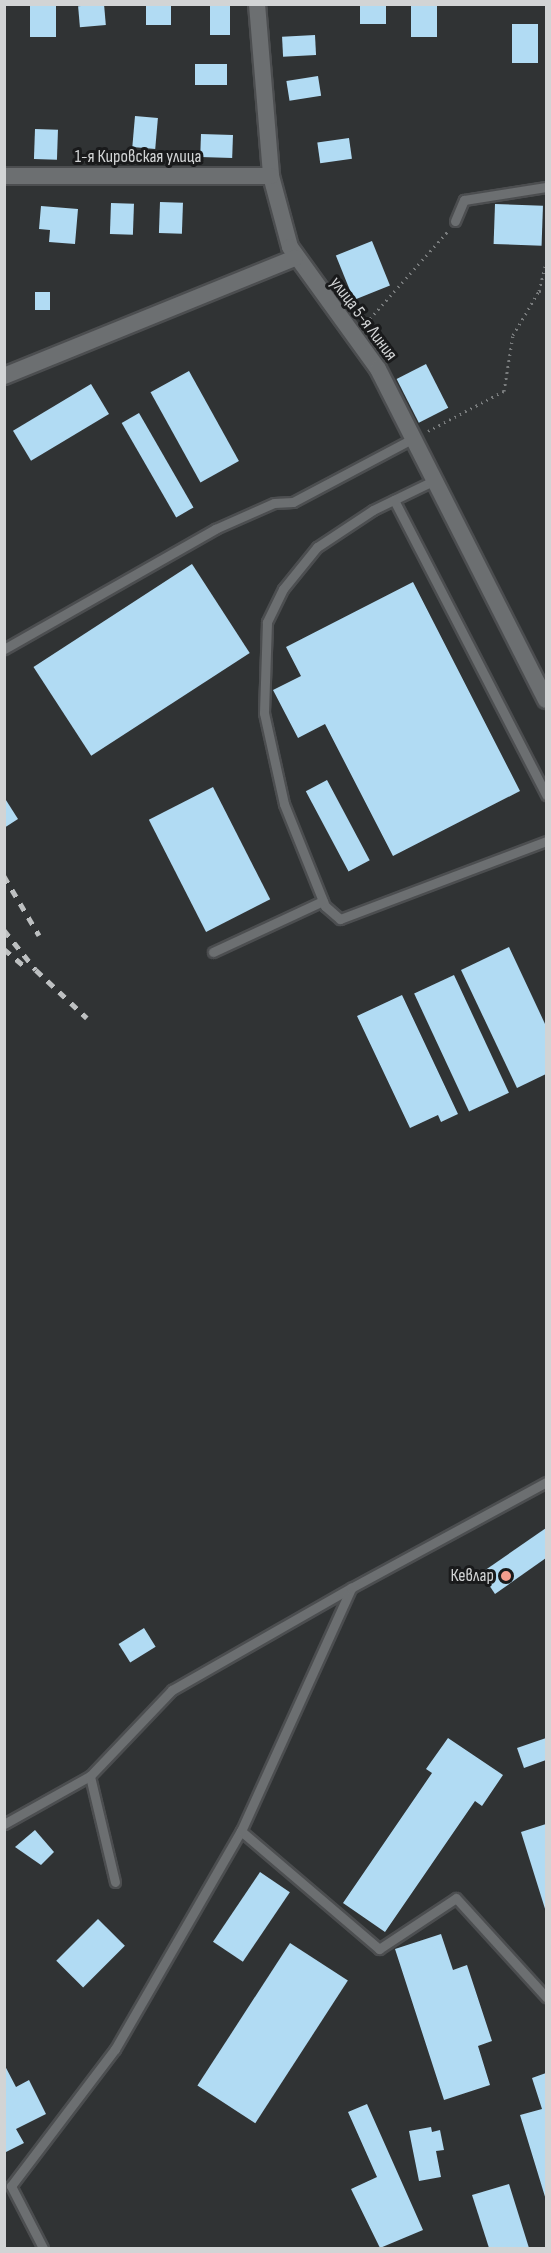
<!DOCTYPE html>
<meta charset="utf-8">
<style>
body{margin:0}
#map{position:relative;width:551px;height:2253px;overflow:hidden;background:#303334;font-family:"Sofia Sans Condensed",sans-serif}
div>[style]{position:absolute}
.building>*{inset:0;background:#b1dbf3;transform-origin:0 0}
.path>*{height:3px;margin-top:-1.5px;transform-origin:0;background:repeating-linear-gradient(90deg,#797c7d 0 1.5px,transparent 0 6px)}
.roads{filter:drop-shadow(2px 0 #4c4e50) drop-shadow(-2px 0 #4c4e50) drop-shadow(0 2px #4c4e50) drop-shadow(0 -2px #4c4e50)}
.service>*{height:9px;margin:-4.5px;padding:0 4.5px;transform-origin:4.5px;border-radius:4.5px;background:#6c6f71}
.minor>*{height:16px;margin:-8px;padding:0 8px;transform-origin:8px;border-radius:8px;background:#6c6f71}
.rail>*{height:4.5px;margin-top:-2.25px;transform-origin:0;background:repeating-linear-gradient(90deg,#bdc0c1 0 8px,transparent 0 16px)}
.dots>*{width:16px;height:16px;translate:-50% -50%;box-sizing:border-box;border:3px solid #191a1b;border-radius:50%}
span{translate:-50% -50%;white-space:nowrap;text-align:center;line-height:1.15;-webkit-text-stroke:6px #191a1b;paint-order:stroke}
.street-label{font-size:18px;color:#d2d4d5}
.poi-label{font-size:18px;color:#d2d4d5}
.right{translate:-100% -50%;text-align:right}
.frame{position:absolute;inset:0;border:6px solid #d2d4d5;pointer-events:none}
</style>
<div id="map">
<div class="building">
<i style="left:30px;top:4px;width:26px;height:33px"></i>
<i style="left:104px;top:4px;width:21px;height:26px;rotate:85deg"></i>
<i style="left:146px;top:4px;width:25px;height:21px"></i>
<i style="left:210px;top:4px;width:20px;height:31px"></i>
<i style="left:360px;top:4px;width:26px;height:20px"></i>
<i style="left:411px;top:4px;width:26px;height:33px"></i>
<i style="left:512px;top:24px;width:26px;height:39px"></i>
<i style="left:315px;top:35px;width:20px;height:33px;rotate:87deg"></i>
<i style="left:227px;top:64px;width:21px;height:32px;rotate:90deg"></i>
<i style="left:318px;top:76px;width:20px;height:32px;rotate:81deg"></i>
<i style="left:135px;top:116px;width:23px;height:31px;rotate:5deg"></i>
<i style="left:35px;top:129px;width:23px;height:30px;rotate:2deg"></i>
<i style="left:201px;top:134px;width:32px;height:23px;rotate:2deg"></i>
<i style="left:349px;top:138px;width:21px;height:32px;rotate:82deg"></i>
<i style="left:160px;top:202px;width:23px;height:31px;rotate:2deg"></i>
<i style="left:111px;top:203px;width:23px;height:31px;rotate:2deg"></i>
<i style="left:495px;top:204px;width:48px;height:40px;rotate:2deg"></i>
<i style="clip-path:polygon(41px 206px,78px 209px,75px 244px,49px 242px,50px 230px,39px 229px)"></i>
<i style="left:372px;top:241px;width:48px;height:39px;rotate:68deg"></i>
<i style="left:35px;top:292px;width:15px;height:18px"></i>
<i style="left:426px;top:364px;width:49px;height:33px;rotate:63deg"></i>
<i style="left:189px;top:371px;width:103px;height:44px;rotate:61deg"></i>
<i style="left:91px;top:384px;width:35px;height:91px;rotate:59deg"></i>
<i style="left:139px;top:413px;width:109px;height:20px;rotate:60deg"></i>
<i style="left:192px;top:564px;width:106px;height:189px;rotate:57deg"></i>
<i style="clip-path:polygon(413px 582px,520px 791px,393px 856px,325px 724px,298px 738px,273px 690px,301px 676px,286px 647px)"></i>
<i style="left:327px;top:780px;width:91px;height:24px;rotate:62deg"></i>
<i style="left:213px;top:787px;width:126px;height:72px;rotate:63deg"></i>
<i style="clip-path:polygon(4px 797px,18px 819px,4px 828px)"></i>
<i style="clip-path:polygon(509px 947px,546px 1026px,546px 1074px,517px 1088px,461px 970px)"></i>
<i style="left:454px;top:975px;width:130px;height:44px;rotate:65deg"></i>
<i style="clip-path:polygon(402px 995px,458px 1114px,441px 1122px,438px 1115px,410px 1128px,357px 1016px)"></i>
<i style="clip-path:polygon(546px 1528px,546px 1558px,495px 1594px,481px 1573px)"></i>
<i style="left:144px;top:1628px;width:22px;height:30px;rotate:58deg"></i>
<i style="clip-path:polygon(448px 1738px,503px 1775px,482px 1806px,475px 1801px,385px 1932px,343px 1903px,432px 1773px,426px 1769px)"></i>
<i style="clip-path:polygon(546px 1738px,546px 1760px,524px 1768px,517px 1748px)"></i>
<i style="clip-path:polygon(546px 1824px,546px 1912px,521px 1832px)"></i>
<i style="clip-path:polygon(35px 1830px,54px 1852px,41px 1865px,15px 1847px)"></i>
<i style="left:260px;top:1872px;width:36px;height:84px;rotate:34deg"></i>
<i style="left:98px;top:1919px;width:38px;height:59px;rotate:45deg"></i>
<i style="clip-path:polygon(441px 1934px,453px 1970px,467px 1965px,492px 2041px,478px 2046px,490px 2085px,444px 2100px,395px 1949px)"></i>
<i style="left:290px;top:1943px;width:69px;height:170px;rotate:33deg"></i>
<i style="clip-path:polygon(4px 2064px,16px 2087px,29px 2080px,46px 2114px,16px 2129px,24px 2143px,4px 2153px)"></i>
<i style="clip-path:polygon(546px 2073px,546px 2200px,520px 2115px,542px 2109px,532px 2078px)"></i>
<i style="clip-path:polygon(367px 2104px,423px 2230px,380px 2248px,351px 2189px,377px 2177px,348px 2112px)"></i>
<i style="clip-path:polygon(431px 2127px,432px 2132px,440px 2130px,444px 2150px,436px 2151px,441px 2177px,419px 2181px,409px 2131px)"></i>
<i style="clip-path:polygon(509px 2184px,529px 2248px,489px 2248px,472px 2195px)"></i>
</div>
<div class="path">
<i style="left:539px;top:291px;width:30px;rotate:-76deg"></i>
<i style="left:366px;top:323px;width:125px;rotate:-48.3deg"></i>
<i style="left:428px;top:431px;width:86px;rotate:-27.8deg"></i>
<i style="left:504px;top:391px;width:57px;rotate:-80.9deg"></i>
<i style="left:513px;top:335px;width:51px;rotate:-59.4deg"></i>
<i style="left:539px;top:291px;width:7px;rotate:-8deg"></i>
</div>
<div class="roads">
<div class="service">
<i style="left:455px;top:221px;width:23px;rotate:-67deg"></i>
<i style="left:464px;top:200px;width:83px;rotate:-9deg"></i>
<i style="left:435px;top:480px;width:69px;rotate:154.2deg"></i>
<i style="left:373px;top:510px;width:67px;rotate:146.5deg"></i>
<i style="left:317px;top:547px;width:54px;rotate:129deg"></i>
<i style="left:283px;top:589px;width:37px;rotate:116deg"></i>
<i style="left:267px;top:622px;width:91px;rotate:91.9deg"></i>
<i style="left:264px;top:713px;width:93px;rotate:77.6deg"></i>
<i style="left:284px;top:804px;width:110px;rotate:68.1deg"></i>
<i style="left:325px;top:906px;width:20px;rotate:41deg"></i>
<i style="left:340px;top:919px;width:220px;rotate:-20.7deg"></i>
<i style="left:394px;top:500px;width:332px;rotate:62.7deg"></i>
<i style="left:4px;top:649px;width:243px;rotate:-29.6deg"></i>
<i style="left:215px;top:529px;width:64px;rotate:-23.8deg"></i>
<i style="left:274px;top:503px;width:19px;rotate:-3deg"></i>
<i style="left:293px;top:502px;width:137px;rotate:-27.9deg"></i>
<i style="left:213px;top:952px;width:121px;rotate:-24.9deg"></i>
<i style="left:4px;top:1824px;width:98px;rotate:-29.2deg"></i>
<i style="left:241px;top:1831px;width:182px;rotate:40.5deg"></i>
<i style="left:379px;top:1949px;width:92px;rotate:-33.5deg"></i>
<i style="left:456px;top:1898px;width:134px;rotate:47.7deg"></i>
<i style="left:115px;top:1882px;width:109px;rotate:-103.3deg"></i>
<i style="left:90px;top:1776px;width:119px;rotate:-46.4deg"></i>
<i style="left:172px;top:1690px;width:206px;rotate:-29.7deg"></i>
<i style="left:43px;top:2248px;width:70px;rotate:-117.3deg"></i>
<i style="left:11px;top:2186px;width:172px;rotate:-52.8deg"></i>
<i style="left:115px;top:2049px;width:252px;rotate:-60deg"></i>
<i style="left:241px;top:1831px;width:267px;rotate:-65.6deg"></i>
<i style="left:351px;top:1588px;width:222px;rotate:-28.5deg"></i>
</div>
<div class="minor">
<i style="left:257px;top:4px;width:173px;rotate:85.3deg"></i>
<i style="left:271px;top:176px;width:73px;rotate:75deg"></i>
<i style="left:290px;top:247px;width:150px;rotate:54.2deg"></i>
<i style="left:378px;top:369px;width:371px;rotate:63.1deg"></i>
<i style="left:4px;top:176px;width:267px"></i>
<i style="left:4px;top:376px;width:314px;rotate:-22.1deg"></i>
</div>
</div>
<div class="rail">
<i style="left:4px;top:876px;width:69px;rotate:59.3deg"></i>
<i style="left:4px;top:930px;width:51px;rotate:51.3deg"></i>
<i style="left:36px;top:970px;width:70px;rotate:43.3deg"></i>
<i style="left:4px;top:949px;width:30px;rotate:40deg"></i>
</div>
<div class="dots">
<i style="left:506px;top:1576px;background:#f49d8d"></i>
</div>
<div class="street-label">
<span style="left:138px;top:157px">1-я Кировская улица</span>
<span style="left:363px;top:319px;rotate:53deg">улица 5-я Линия</span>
</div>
<div class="poi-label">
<span class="right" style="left:494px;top:1576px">Кевлар</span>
</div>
<div class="frame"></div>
</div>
